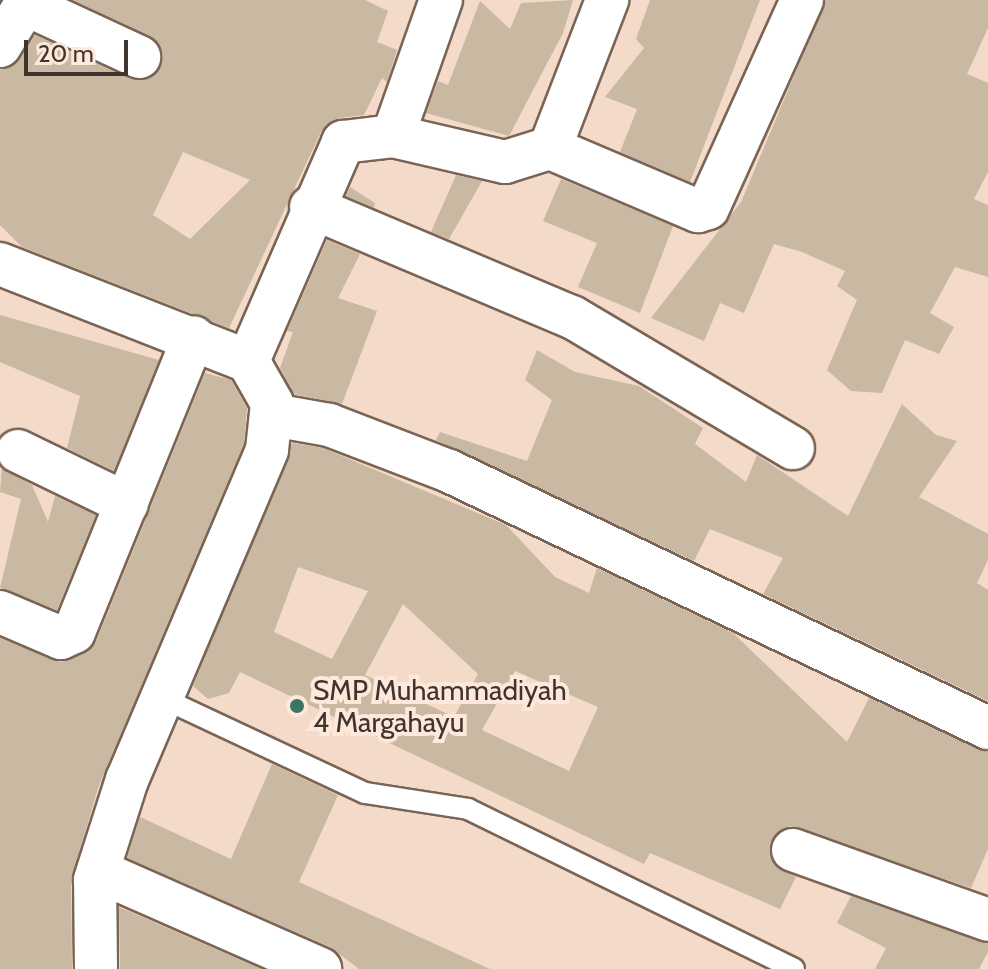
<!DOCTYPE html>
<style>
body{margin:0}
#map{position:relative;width:988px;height:969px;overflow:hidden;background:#f3dac9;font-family:Cabin,sans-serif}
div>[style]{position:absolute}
.building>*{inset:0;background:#c9b8a2}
.roads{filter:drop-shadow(2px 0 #7a6455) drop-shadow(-2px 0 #7a6455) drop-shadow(0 2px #7a6455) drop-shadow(0 -2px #7a6455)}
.lane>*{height:20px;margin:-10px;padding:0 10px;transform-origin:10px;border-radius:10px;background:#fff}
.street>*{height:42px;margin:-21px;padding:0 21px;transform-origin:21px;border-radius:21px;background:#fff}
.dots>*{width:22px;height:22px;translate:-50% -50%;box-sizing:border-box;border:4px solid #fde8da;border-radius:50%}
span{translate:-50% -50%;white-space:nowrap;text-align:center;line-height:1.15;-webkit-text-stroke:8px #fde8da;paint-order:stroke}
.poi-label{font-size:28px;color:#3f352f}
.left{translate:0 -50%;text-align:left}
.scale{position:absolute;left:24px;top:40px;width:104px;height:36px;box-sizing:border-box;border:4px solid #3f352f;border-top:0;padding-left:10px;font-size:24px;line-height:28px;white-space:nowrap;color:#3f352f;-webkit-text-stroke:6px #fde8da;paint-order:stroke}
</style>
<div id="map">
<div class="building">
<i style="clip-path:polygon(evenodd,73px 0,365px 0,388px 11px,377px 42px,397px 50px,387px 82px,382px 78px,364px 115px,339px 118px,321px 132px,229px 328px,22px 247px,0 225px,0 70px,20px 59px,35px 35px,130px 79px,152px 77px,161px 66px,163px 54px,150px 36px,73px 0,183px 152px,250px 180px,190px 239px,153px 215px,183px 152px)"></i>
<i style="clip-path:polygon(573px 0,563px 33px,509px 136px,426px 113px,438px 81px,448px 85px,480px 1px,510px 29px,521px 3px)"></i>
<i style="clip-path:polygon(650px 0,760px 0,690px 182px,620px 152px,637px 109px,605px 97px,644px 48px,636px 39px)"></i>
<i style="clip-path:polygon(826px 0,988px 0,988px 28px,967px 74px,988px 83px,988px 172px,974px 199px,988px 205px,988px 277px,955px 267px,930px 313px,954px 327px,939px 354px,905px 340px,882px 393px,851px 391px,827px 370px,857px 300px,837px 286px,845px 271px,802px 252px,774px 244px,744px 313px,720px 303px,704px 341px,651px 318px,741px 202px)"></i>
<i style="clip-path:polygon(456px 175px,482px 181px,449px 239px,431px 232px)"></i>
<i style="clip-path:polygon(561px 179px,673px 226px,640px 313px,578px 287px,597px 243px,543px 221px)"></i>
<i style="clip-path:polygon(350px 187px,375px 203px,374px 208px,346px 196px)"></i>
<i style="clip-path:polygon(327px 240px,360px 254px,338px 298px,377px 311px,342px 404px,294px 394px,280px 368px,293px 332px,287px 331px)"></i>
<i style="clip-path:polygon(0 315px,159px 360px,114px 471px,67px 448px,80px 396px,0 362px)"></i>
<i style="clip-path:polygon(537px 350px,575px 372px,639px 386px,703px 428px,695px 444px,746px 482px,757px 455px,848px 516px,902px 404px,936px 435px,957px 441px,919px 497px,988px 534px,988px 560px,977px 583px,988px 590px,988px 701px,763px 594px,783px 558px,710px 529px,694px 561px,436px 440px,440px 432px,527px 461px,552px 400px,525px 380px)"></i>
<i style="clip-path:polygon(205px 373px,231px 380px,247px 408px,244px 444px,98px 788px,71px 880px,72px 969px,0 969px,0 638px,61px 662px,96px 642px)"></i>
<i style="clip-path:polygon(evenodd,292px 443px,323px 448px,506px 525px,555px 577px,589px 593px,597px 568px,733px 633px,847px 742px,869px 698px,988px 752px,988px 849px,971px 888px,790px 826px,770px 843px,774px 865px,796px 877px,780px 909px,650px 853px,644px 864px,240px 672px,229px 693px,208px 699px,193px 686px,292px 443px,298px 567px,368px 591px,332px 659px,274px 632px,298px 567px,292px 443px,403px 604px,478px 674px,454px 717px,365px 675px,403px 604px,292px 443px,515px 671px,598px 707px,569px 771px,482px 730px,515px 671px)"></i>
<i style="clip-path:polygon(2px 468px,32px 485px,48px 522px,55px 496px,96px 515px,57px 610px,0 588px,21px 499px,0 492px)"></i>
<i style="clip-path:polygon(272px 764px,338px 795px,299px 882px,490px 969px,359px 969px,330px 947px,127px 858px,140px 817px,231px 859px)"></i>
<i style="clip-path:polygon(851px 896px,988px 943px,988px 952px,979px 969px,875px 969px,886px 948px,837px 923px)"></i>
<i style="clip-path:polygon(119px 907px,261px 969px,120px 969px)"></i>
</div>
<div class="roads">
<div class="lane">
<i style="left:160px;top:697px;width:226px;rotate:25.1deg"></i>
<i style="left:365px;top:793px;width:104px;rotate:8.8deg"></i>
<i style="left:468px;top:809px;width:363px;rotate:26.1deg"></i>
</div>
<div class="street">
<i style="left:25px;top:4px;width:126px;rotate:24.9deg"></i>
<i style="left:0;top:46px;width:54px;rotate:-58.7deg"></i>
<i style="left:393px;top:136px;width:144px;rotate:-70.6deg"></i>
<i style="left:550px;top:148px;width:161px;rotate:23.1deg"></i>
<i style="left:698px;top:211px;width:10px;rotate:-17deg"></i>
<i style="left:708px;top:208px;width:228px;rotate:-65.7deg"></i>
<i style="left:311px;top:207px;width:283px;rotate:22.9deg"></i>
<i style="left:572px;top:317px;width:257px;rotate:30.7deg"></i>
<i style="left:0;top:264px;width:266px;rotate:21.4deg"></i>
<i style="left:248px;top:361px;width:239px;rotate:-66.5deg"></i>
<i style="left:343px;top:142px;width:50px;rotate:-6.8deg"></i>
<i style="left:393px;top:136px;width:115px;rotate:13.1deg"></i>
<i style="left:505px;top:162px;width:47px;rotate:-17.3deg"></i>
<i style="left:550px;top:148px;width:159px;rotate:-68.9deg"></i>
<i style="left:273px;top:415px;width:57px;rotate:10.1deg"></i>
<i style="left:329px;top:425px;width:129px;rotate:21deg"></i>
<i style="left:449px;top:471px;width:597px;rotate:25.49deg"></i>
<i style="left:18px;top:451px;width:121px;rotate:25.9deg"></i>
<i style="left:0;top:612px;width:66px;rotate:23.1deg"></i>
<i style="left:61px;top:638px;width:14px;rotate:-25deg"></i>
<i style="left:74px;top:632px;width:318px;rotate:-67.9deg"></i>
<i style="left:793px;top:850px;width:207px;rotate:19.7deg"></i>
<i style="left:98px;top:871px;width:243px;rotate:23.8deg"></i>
<i style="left:96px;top:969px;width:89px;rotate:-90.6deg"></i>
<i style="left:95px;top:880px;width:105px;rotate:-72.3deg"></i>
<i style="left:127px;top:780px;width:358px;rotate:-67deg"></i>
<i style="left:267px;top:450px;width:47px;rotate:-83.9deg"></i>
<i style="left:272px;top:403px;width:48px;rotate:-119.7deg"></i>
</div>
</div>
<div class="dots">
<i style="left:297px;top:706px;background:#3a7660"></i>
</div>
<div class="poi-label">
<span class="left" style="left:313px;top:706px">SMP Muhammadiyah<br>4 Margahayu</span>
</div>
<div class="scale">20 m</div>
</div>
